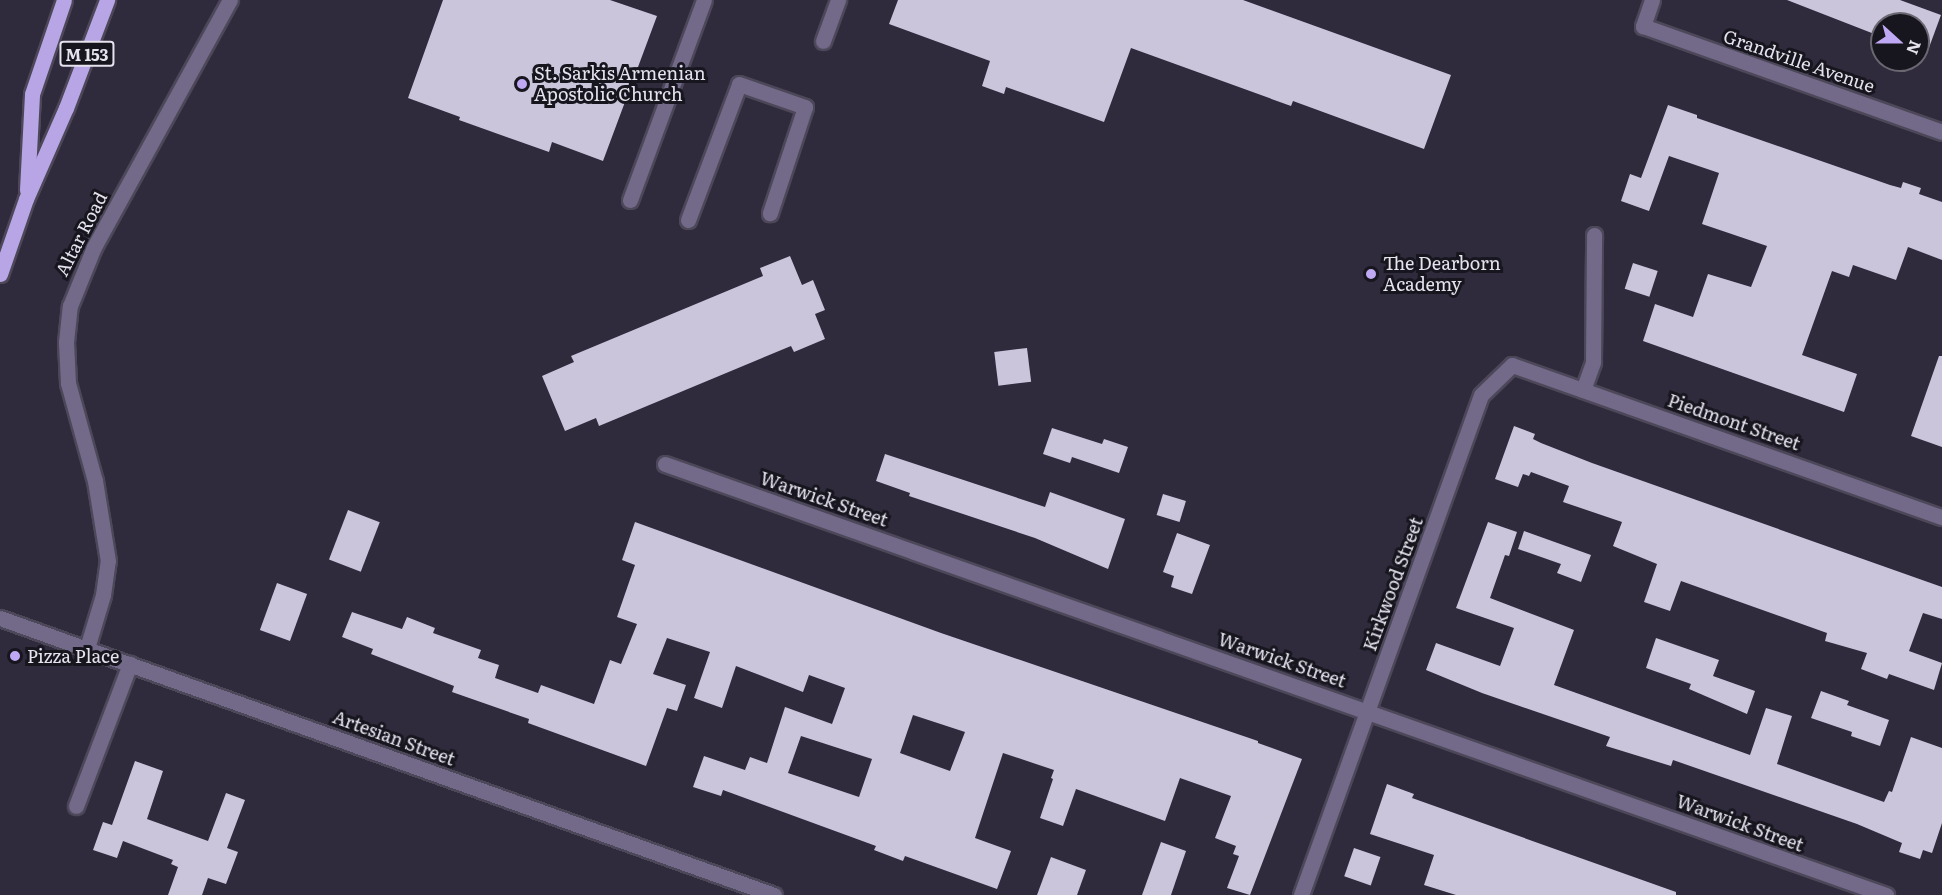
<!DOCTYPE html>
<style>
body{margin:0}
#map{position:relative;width:1942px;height:895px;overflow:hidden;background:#302a3d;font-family:Literata,serif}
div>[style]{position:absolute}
.building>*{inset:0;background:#cbc5dc;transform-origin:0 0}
.roads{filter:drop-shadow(2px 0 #4d4859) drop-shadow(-2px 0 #4d4859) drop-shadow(0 2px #4d4859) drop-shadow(0 -2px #4d4859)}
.minor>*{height:15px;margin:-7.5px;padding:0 7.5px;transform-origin:7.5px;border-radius:7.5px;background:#736a8a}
.major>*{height:15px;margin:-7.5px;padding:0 7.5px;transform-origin:7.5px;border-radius:7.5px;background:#b8a5e6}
.dots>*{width:16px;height:16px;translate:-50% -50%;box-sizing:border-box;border:3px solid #17151d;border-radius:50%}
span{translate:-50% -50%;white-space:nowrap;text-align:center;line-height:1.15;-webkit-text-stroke:6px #17151d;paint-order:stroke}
.shield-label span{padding:2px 4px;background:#17151d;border:2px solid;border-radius:4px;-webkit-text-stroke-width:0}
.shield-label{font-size:16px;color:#e6e3ef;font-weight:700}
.street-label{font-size:18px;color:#e6e3ef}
.poi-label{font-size:18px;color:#e6e3ef}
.left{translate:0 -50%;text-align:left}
.north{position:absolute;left:1870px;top:12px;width:60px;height:60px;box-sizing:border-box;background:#17151d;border:2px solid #6a6771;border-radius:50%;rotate:111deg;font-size:16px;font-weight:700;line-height:24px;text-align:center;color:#e6e3ef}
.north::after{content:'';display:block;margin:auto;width:21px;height:27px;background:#bfa9f4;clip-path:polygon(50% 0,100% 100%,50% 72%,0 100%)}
</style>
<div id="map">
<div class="building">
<i style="clip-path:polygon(443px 0,610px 0,657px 16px,603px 161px,552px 142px,549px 152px,459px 120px,460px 117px,408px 98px)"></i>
<i style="clip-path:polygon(898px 0,1243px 0,1451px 75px,1424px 149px,1293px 101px,1291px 106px,1131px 48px,1104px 122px,1006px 87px,1004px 94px,982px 86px,990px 61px,889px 24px)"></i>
<i style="clip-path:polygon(1787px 0,1900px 0,1941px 15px,1927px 53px,1918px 50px,1918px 24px,1882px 24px,1882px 37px)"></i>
<i style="clip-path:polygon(1668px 105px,1697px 115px,1697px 118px,1890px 185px,1901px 188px,1903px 182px,1921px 188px,1919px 194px,1942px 202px,1942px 260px,1908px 247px,1896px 280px,1853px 265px,1849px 277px,1832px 271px,1802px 355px,1857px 374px,1844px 412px,1643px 341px,1655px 304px,1693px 317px,1708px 274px,1751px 287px,1767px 246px,1702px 224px,1719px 173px,1669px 156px,1649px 211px,1621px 201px,1630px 174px,1641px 178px)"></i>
<i style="clip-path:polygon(790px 256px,802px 285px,813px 280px,825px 310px,815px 314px,825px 339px,794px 352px,791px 346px,599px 426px,596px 418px,565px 431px,542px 376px,574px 362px,571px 356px,763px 276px,760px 268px)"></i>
<i style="left:1633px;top:263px;width:26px;height:27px;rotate:18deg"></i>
<i style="left:1027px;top:348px;width:34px;height:33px;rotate:83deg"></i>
<i style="clip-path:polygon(1939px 356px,1942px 356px,1942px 447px,1911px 436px)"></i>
<i style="clip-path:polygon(1514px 426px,1535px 434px,1533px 439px,1541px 443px,1592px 463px,1942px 587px,1942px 619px,1923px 613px,1909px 651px,1942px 663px,1934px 690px,1889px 674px,1887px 679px,1861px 669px,1867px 653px,1825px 641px,1827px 633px,1681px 581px,1670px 611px,1644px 602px,1657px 564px,1613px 546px,1622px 522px,1563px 502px,1569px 486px,1531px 472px,1529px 476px,1523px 474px,1518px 487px,1495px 479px)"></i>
<i style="clip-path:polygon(1052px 428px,1102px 444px,1104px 439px,1128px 447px,1119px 473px,1072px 457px,1070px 463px,1043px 454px)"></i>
<i style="clip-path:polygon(885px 454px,1045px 507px,1050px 492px,1125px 519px,1108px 569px,1035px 538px,909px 496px,910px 493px,876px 481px)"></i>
<i style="left:1163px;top:494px;width:24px;height:22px;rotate:17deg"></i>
<i style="left:348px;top:510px;width:34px;height:53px;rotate:21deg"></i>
<i style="clip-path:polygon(evenodd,635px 522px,941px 633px,1258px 741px,1258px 743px,1302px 759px,1250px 895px,1227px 888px,1239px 856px,1233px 854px,1236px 846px,1215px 838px,1231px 796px,1180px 778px,1165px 821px,1076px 789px,1063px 826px,1040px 818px,1053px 779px,1051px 778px,1054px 770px,1003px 753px,975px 838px,1011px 851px,997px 889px,905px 856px,903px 861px,874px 850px,876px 846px,723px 790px,721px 796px,693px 787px,704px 756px,745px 770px,750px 757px,767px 763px,785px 707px,832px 724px,845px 688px,809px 675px,803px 692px,736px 666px,722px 708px,694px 698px,710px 652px,667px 638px,653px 674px,686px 685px,677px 711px,667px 708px,646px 766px,528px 723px,529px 719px,452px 692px,454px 686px,371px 654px,373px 649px,342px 637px,352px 612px,402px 629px,407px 617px,435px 628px,433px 633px,481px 650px,478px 658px,499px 665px,495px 678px,538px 693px,541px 685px,594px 704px,610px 660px,621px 664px,637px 624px,617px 617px,635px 565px,622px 560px,635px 522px,913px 715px,965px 732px,950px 771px,900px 753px,913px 715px,635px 522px,801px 736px,872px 759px,859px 797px,788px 773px,801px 736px)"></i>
<i style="clip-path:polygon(1488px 522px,1517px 532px,1509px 556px,1505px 555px,1490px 598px,1574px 630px,1554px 685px,1750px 755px,1766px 708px,1792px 716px,1777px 764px,1884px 802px,1889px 791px,1892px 792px,1911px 737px,1942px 748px,1942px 823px,1932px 853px,1923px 850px,1920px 859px,1899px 852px,1902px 843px,1857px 824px,1673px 760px,1671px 766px,1606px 746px,1610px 737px,1482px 693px,1426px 670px,1436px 643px,1500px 666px,1514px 628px,1456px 608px)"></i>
<i style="clip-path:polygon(1524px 531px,1591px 555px,1581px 582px,1557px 573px,1561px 564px,1518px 549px)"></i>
<i style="clip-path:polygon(1177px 533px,1210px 545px,1192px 594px,1171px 587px,1174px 576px,1163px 572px)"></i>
<i style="left:277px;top:583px;width:32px;height:50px;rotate:20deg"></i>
<i style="clip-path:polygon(1656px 638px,1719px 660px,1713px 676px,1755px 691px,1747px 714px,1689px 689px,1691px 684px,1646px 668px)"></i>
<i style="clip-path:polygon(1821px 691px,1849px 701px,1847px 705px,1889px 720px,1880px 746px,1851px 736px,1852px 732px,1811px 718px)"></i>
<i style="clip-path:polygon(135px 761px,163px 771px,147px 819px,208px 841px,226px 793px,245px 800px,227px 848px,238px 852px,226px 884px,208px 878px,202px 895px,168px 895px,178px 867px,171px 864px,173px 860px,123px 841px,117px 858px,93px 850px,103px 822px,112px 825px)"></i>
<i style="clip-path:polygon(1387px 784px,1414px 794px,1412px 798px,1676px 892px,1676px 895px,1456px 895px,1424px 885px,1434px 855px,1370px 834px)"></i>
<i style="clip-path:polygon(1161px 842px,1186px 851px,1171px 895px,1142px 895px)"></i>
<i style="left:1354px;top:848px;width:28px;height:30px;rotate:19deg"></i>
<i style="clip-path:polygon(1051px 857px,1086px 870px,1077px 895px,1037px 895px)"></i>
</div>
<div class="roads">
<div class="minor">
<i style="left:1652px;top:0;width:28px;rotate:109deg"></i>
<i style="left:1643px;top:26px;width:317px;rotate:19.5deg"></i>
<i style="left:823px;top:41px;width:44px;rotate:-69.9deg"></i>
<i style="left:630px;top:200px;width:213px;rotate:-69.7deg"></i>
<i style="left:688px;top:220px;width:145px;rotate:-69.4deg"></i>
<i style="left:739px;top:84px;width:70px;rotate:19.2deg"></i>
<i style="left:805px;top:107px;width:112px;rotate:108.3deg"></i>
<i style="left:1583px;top:390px;width:30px;rotate:-70deg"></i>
<i style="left:1593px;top:362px;width:127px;rotate:-89.5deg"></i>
<i style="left:665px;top:464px;width:1295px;rotate:19.44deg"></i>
<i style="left:0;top:618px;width:822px;rotate:19.69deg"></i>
<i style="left:87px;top:648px;width:55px;rotate:-73.2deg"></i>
<i style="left:103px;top:595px;width:34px;rotate:-82deg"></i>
<i style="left:108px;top:561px;width:81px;rotate:-99.2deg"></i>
<i style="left:95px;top:481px;width:102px;rotate:-105.4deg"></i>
<i style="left:68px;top:383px;width:41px;rotate:-92.8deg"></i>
<i style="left:66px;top:342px;width:36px;rotate:-84deg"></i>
<i style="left:70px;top:306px;width:64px;rotate:-67.9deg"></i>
<i style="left:94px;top:247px;width:282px;rotate:-61.2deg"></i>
<i style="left:76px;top:806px;width:152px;rotate:-69.2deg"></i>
<i style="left:1301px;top:895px;width:531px;rotate:-70.2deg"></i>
<i style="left:1481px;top:395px;width:43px;rotate:-44.1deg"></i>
<i style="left:1512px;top:365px;width:456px;rotate:19.5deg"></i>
</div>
<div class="major">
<i style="left:27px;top:190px;width:96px;rotate:-87deg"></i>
<i style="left:32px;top:94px;width:99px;rotate:-71.2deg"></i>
<i style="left:0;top:274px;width:79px;rotate:-70.9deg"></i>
<i style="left:26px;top:199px;width:99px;rotate:-66.3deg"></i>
<i style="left:66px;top:108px;width:116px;rotate:-69.2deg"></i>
</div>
</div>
<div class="dots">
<i style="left:522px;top:84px;background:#bfa9f4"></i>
<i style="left:1371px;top:274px;background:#bfa9f4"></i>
<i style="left:15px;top:656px;background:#bfa9f4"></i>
</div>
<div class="shield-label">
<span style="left:87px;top:54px">M 153</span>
</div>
<div class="street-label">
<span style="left:1799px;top:61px;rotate:19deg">Grandville Avenue</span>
<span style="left:81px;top:234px;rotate:-63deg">Altar Road</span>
<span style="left:1734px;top:422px;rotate:19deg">Piedmont Street</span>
<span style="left:824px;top:499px;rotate:19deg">Warwick Street</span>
<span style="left:1393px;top:584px;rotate:-70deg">Kirkwood Street</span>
<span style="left:1282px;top:660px;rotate:19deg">Warwick Street</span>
<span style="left:394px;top:738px;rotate:20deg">Artesian Street</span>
<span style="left:1740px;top:823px;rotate:20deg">Warwick Street</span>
</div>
<div class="poi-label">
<span class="left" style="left:534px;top:84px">St. Sarkis Armenian<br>Apostolic Church</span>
<span class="left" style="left:1383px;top:274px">The Dearborn<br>Academy</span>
<span class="left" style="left:27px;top:656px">Pizza Place</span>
</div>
<div class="north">N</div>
</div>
